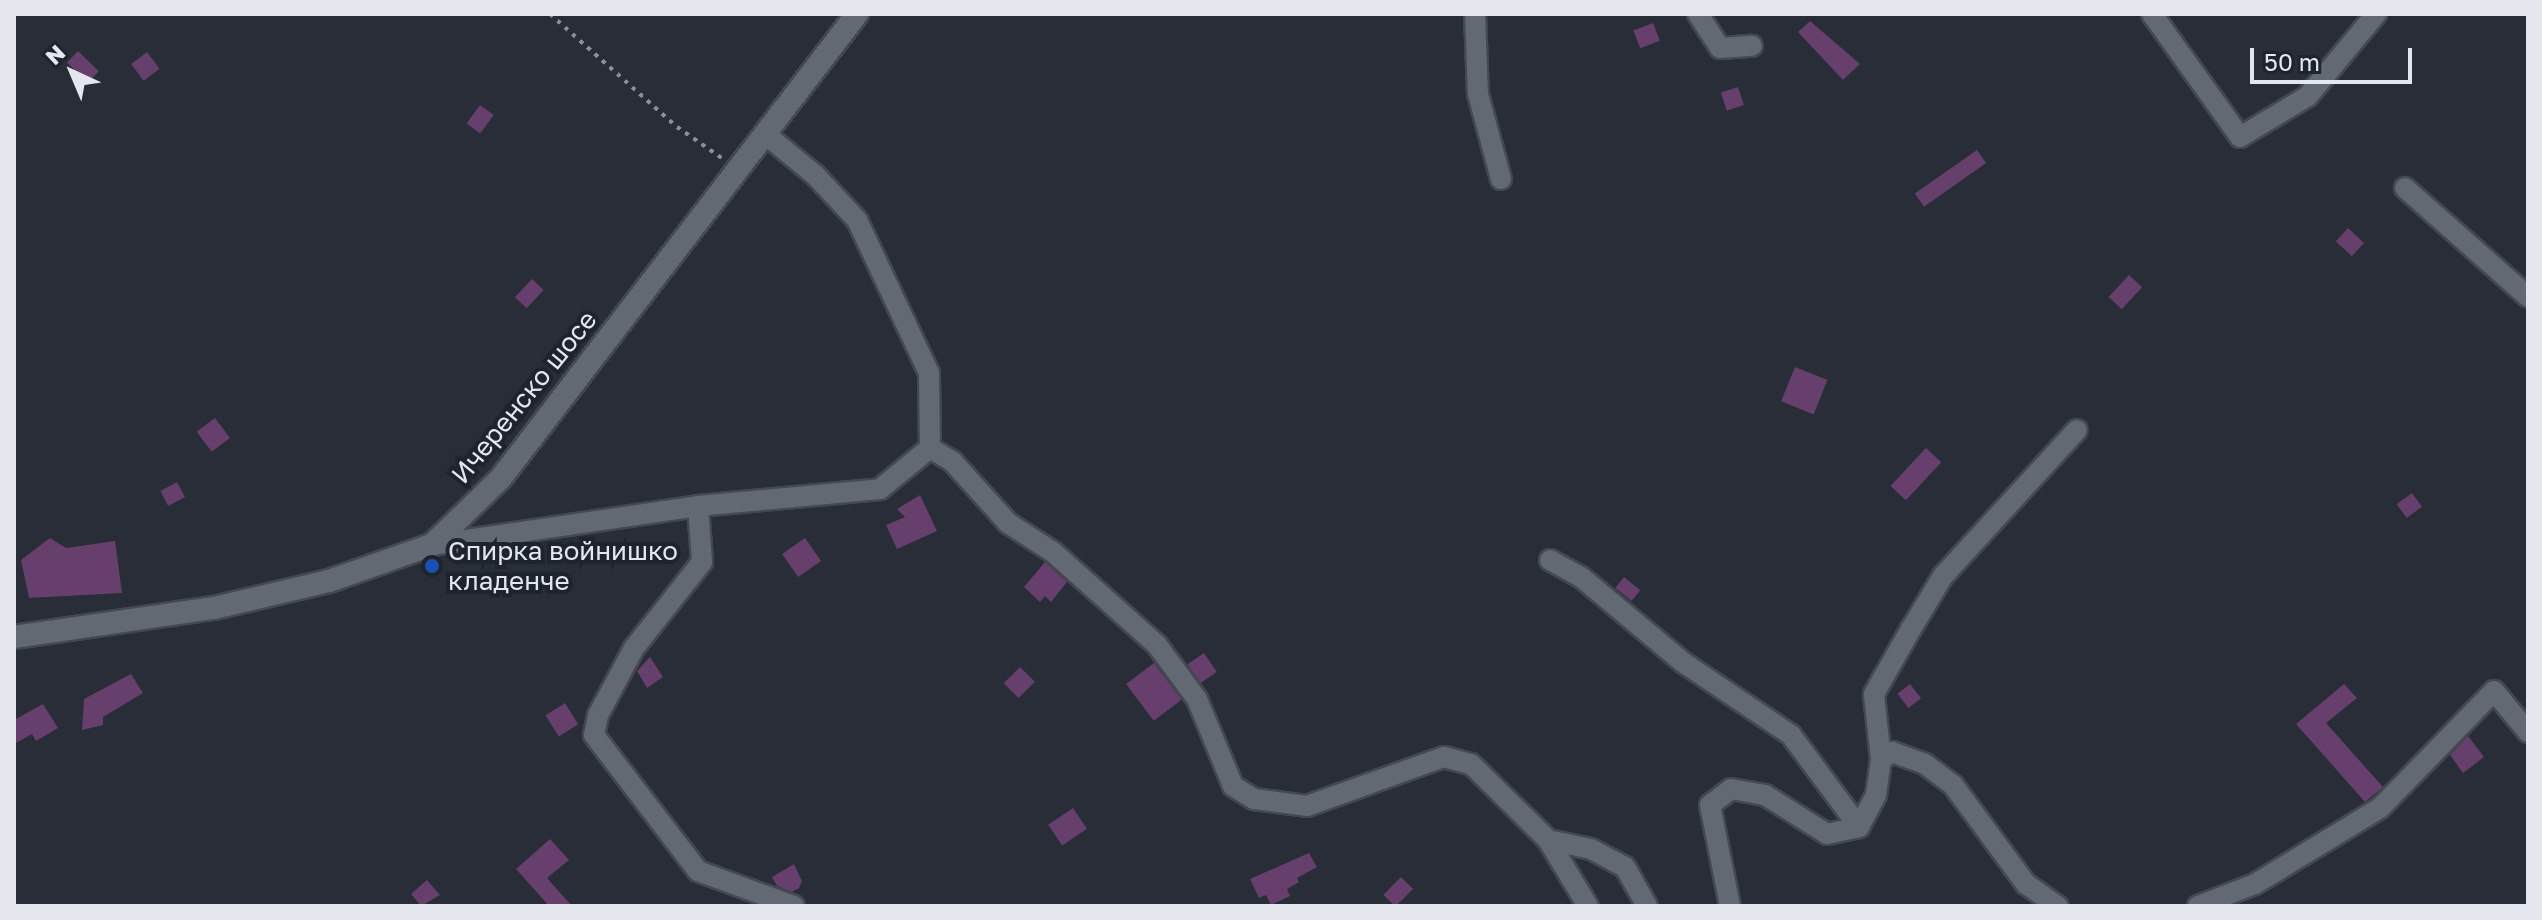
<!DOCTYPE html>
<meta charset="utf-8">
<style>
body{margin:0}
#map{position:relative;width:2542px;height:920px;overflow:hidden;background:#282d37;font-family:"Golos Text",sans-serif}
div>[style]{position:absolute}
.building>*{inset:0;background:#663f6c;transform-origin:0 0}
.path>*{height:4px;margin-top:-2px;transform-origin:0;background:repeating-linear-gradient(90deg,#8b8f97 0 4px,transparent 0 10px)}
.roads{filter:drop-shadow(2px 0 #444850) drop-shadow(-2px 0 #444850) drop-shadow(0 2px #444850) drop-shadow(0 -2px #444850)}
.minor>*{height:20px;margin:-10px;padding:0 10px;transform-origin:10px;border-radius:10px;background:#626973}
.tertiary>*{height:22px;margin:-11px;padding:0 11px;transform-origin:11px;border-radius:11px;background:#626973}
.dots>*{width:22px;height:22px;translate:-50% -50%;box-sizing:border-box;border:4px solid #1e242c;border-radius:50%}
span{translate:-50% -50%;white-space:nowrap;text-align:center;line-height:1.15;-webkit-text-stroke:8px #1e242c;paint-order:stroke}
.street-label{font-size:26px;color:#e4e7ee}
.poi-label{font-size:26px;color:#e4e7ee}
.left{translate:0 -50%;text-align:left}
.frame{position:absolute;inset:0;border:16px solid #e4e7ee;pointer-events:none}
.north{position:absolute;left:32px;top:32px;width:80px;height:80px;-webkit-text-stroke:6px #1e242c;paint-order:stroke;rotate:316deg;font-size:22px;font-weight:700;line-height:32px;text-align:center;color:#e4e7ee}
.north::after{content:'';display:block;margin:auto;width:28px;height:36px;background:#e4e7ee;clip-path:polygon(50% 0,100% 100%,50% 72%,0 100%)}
.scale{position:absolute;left:2250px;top:48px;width:162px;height:36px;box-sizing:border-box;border:4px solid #e4e7ee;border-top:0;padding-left:10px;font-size:24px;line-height:28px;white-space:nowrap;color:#e4e7ee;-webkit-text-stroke:6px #1e242c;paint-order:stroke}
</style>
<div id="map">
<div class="building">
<i style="clip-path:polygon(1810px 21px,1860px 64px,1843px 80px,1798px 32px)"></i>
<i style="left:1653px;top:23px;width:19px;height:21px;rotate:69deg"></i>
<i style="left:78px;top:51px;width:29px;height:16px;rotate:44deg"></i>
<i style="left:147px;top:52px;width:21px;height:20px;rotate:53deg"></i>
<i style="left:1738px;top:87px;width:19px;height:18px;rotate:72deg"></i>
<i style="left:480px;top:105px;width:17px;height:23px;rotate:36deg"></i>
<i style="left:1977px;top:150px;width:16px;height:76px;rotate:55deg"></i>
<i style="left:2348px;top:228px;width:22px;height:18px;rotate:43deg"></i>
<i style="left:2129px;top:275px;width:18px;height:30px;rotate:43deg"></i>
<i style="left:532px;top:279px;width:16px;height:25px;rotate:43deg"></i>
<i style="left:1795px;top:367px;width:35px;height:37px;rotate:22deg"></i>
<i style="left:215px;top:418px;width:25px;height:23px;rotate:53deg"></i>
<i style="left:1926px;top:448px;width:21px;height:52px;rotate:43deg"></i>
<i style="left:177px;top:482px;width:17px;height:19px;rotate:62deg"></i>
<i style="left:2412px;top:493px;width:17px;height:19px;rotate:54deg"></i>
<i style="clip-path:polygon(920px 495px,937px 531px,897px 549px,886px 525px,905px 517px,897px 509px)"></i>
<i style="clip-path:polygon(50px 538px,66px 548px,115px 541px,122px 593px,29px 598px,21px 560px)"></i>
<i style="left:805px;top:538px;width:28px;height:28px;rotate:55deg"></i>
<i style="clip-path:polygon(1045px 562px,1067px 582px,1051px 602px,1045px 596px,1040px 602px,1024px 587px)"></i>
<i style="left:1624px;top:577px;width:21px;height:14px;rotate:39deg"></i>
<i style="left:1204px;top:653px;width:23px;height:20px;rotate:56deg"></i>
<i style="clip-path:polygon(650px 657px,663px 677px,647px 688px,637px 671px)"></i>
<i style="left:1154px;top:663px;width:46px;height:35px;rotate:53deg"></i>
<i style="left:1020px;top:667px;width:21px;height:23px;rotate:45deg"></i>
<i style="clip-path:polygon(131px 674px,143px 693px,103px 717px,103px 725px,82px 730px,84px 699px)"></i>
<i style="left:1910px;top:684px;width:18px;height:16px;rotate:52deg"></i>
<i style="clip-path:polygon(2344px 684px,2357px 698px,2326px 723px,2383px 787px,2365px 802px,2296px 724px)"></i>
<i style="left:565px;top:703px;width:25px;height:23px;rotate:58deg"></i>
<i style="clip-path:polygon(43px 704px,58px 728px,36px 741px,32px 734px,14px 744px,14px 720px)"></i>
<i style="clip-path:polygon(2468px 736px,2484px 757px,2463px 773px,2450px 755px)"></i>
<i style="left:1073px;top:808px;width:25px;height:30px;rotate:56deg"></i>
<i style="clip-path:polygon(550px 839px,569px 860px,547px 878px,572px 906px,549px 906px,516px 869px)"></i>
<i style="clip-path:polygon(1309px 853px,1317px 867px,1297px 878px,1299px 882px,1287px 889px,1290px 896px,1271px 905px,1266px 895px,1259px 898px,1250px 879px)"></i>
<i style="clip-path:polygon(794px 864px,802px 881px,799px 888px,792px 892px,777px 886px,772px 877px)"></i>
<i style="left:1401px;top:877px;width:17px;height:25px;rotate:45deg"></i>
<i style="clip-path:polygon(427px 880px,440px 895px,421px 906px,411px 894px)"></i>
</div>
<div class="path">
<i style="left:550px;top:14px;width:170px;rotate:41.7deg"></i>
<i style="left:677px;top:127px;width:56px;rotate:34.8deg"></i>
</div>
<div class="roads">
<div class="minor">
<i style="left:1475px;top:14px;width:80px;rotate:87.9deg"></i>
<i style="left:1478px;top:94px;width:88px;rotate:74.9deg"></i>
<i style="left:1698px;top:14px;width:40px;rotate:57.1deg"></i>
<i style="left:1720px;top:48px;width:32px;rotate:-4deg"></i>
<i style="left:2152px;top:14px;width:151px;rotate:54.4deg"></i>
<i style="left:2240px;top:137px;width:79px;rotate:-31.1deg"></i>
<i style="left:2308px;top:96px;width:107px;rotate:-50.3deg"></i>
<i style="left:2405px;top:188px;width:164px;rotate:41.5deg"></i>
<i style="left:930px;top:448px;width:26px;rotate:31deg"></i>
<i style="left:952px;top:461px;width:84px;rotate:47.9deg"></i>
<i style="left:1008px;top:523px;width:54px;rotate:32.8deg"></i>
<i style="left:1053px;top:552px;width:140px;rotate:41.8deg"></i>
<i style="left:1157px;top:645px;width:67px;rotate:53.5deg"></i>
<i style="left:1197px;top:699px;width:94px;rotate:67.5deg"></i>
<i style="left:1233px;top:786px;width:25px;rotate:32deg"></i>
<i style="left:1254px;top:799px;width:53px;rotate:7.5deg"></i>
<i style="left:1307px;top:806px;width:145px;rotate:-19.7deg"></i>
<i style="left:1444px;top:757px;width:28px;rotate:15deg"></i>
<i style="left:1471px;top:764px;width:108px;rotate:44.6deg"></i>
<i style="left:1548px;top:840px;width:77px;rotate:58.8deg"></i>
<i style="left:698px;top:506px;width:56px;rotate:85.9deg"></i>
<i style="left:702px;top:562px;width:110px;rotate:128.3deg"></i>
<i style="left:634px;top:648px;width:76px;rotate:118.2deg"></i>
<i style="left:598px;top:715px;width:20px;rotate:101deg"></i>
<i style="left:594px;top:735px;width:171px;rotate:52.6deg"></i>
<i style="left:698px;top:871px;width:102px;rotate:20deg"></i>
<i style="left:432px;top:545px;width:269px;rotate:-8.3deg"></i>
<i style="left:698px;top:506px;width:183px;rotate:-5.3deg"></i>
<i style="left:880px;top:489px;width:65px;rotate:-39.4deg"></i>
<i style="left:930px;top:448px;width:75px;rotate:-90.8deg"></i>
<i style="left:929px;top:373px;width:169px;rotate:-115.2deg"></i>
<i style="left:857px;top:220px;width:62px;rotate:-133deg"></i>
<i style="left:815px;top:175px;width:65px;rotate:-140.6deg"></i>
<i style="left:1550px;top:560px;width:35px;rotate:29deg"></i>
<i style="left:1581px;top:577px;width:134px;rotate:39.9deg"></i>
<i style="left:1684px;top:663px;width:129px;rotate:33.9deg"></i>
<i style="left:1791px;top:735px;width:114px;rotate:53.5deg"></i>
<i style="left:1881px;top:760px;width:66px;rotate:-96.1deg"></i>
<i style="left:1874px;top:694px;width:75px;rotate:-60.4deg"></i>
<i style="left:1911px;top:629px;width:62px;rotate:-58.9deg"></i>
<i style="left:1943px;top:576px;width:198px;rotate:-47.5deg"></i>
<i style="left:1548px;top:840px;width:44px;rotate:11.8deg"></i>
<i style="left:1591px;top:849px;width:38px;rotate:28deg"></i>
<i style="left:1625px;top:867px;width:45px;rotate:60.6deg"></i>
<i style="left:1730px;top:906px;width:103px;rotate:-101.2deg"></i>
<i style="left:1710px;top:805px;width:26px;rotate:-37deg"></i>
<i style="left:1731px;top:789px;width:35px;rotate:10deg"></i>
<i style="left:1765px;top:795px;width:73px;rotate:32.2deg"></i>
<i style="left:1827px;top:834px;width:33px;rotate:-12deg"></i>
<i style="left:1859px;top:827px;width:36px;rotate:-62deg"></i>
<i style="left:1876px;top:795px;width:35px;rotate:-82deg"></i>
<i style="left:1881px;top:760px;width:14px;rotate:-36deg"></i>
<i style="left:1892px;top:752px;width:35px;rotate:20deg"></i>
<i style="left:1925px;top:764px;width:35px;rotate:37deg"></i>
<i style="left:1953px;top:785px;width:123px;rotate:53.6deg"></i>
<i style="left:2026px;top:884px;width:39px;rotate:35deg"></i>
<i style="left:2198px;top:906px;width:61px;rotate:-21.1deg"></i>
<i style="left:2255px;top:884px;width:146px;rotate:-31.3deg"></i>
<i style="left:2380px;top:808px;width:163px;rotate:-45.7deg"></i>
<i style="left:2494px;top:691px;width:53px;rotate:50.3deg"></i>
</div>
<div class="tertiary">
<i style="left:14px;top:637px;width:202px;rotate:-8.3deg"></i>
<i style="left:214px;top:608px;width:118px;rotate:-13.2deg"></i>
<i style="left:329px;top:581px;width:109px;rotate:-19.3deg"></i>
<i style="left:432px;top:545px;width:96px;rotate:-44.2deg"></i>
<i style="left:501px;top:478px;width:585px;rotate:-52.5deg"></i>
</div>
</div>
<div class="dots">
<i style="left:432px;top:566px;background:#1a4fb4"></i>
</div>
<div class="street-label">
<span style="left:524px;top:397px;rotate:-51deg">Ичеренско шосе</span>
</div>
<div class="poi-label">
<span class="left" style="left:448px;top:566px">Спирка войнишко<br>кладенче</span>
</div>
<div class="frame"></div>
<div class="north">N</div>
<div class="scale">50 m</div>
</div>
